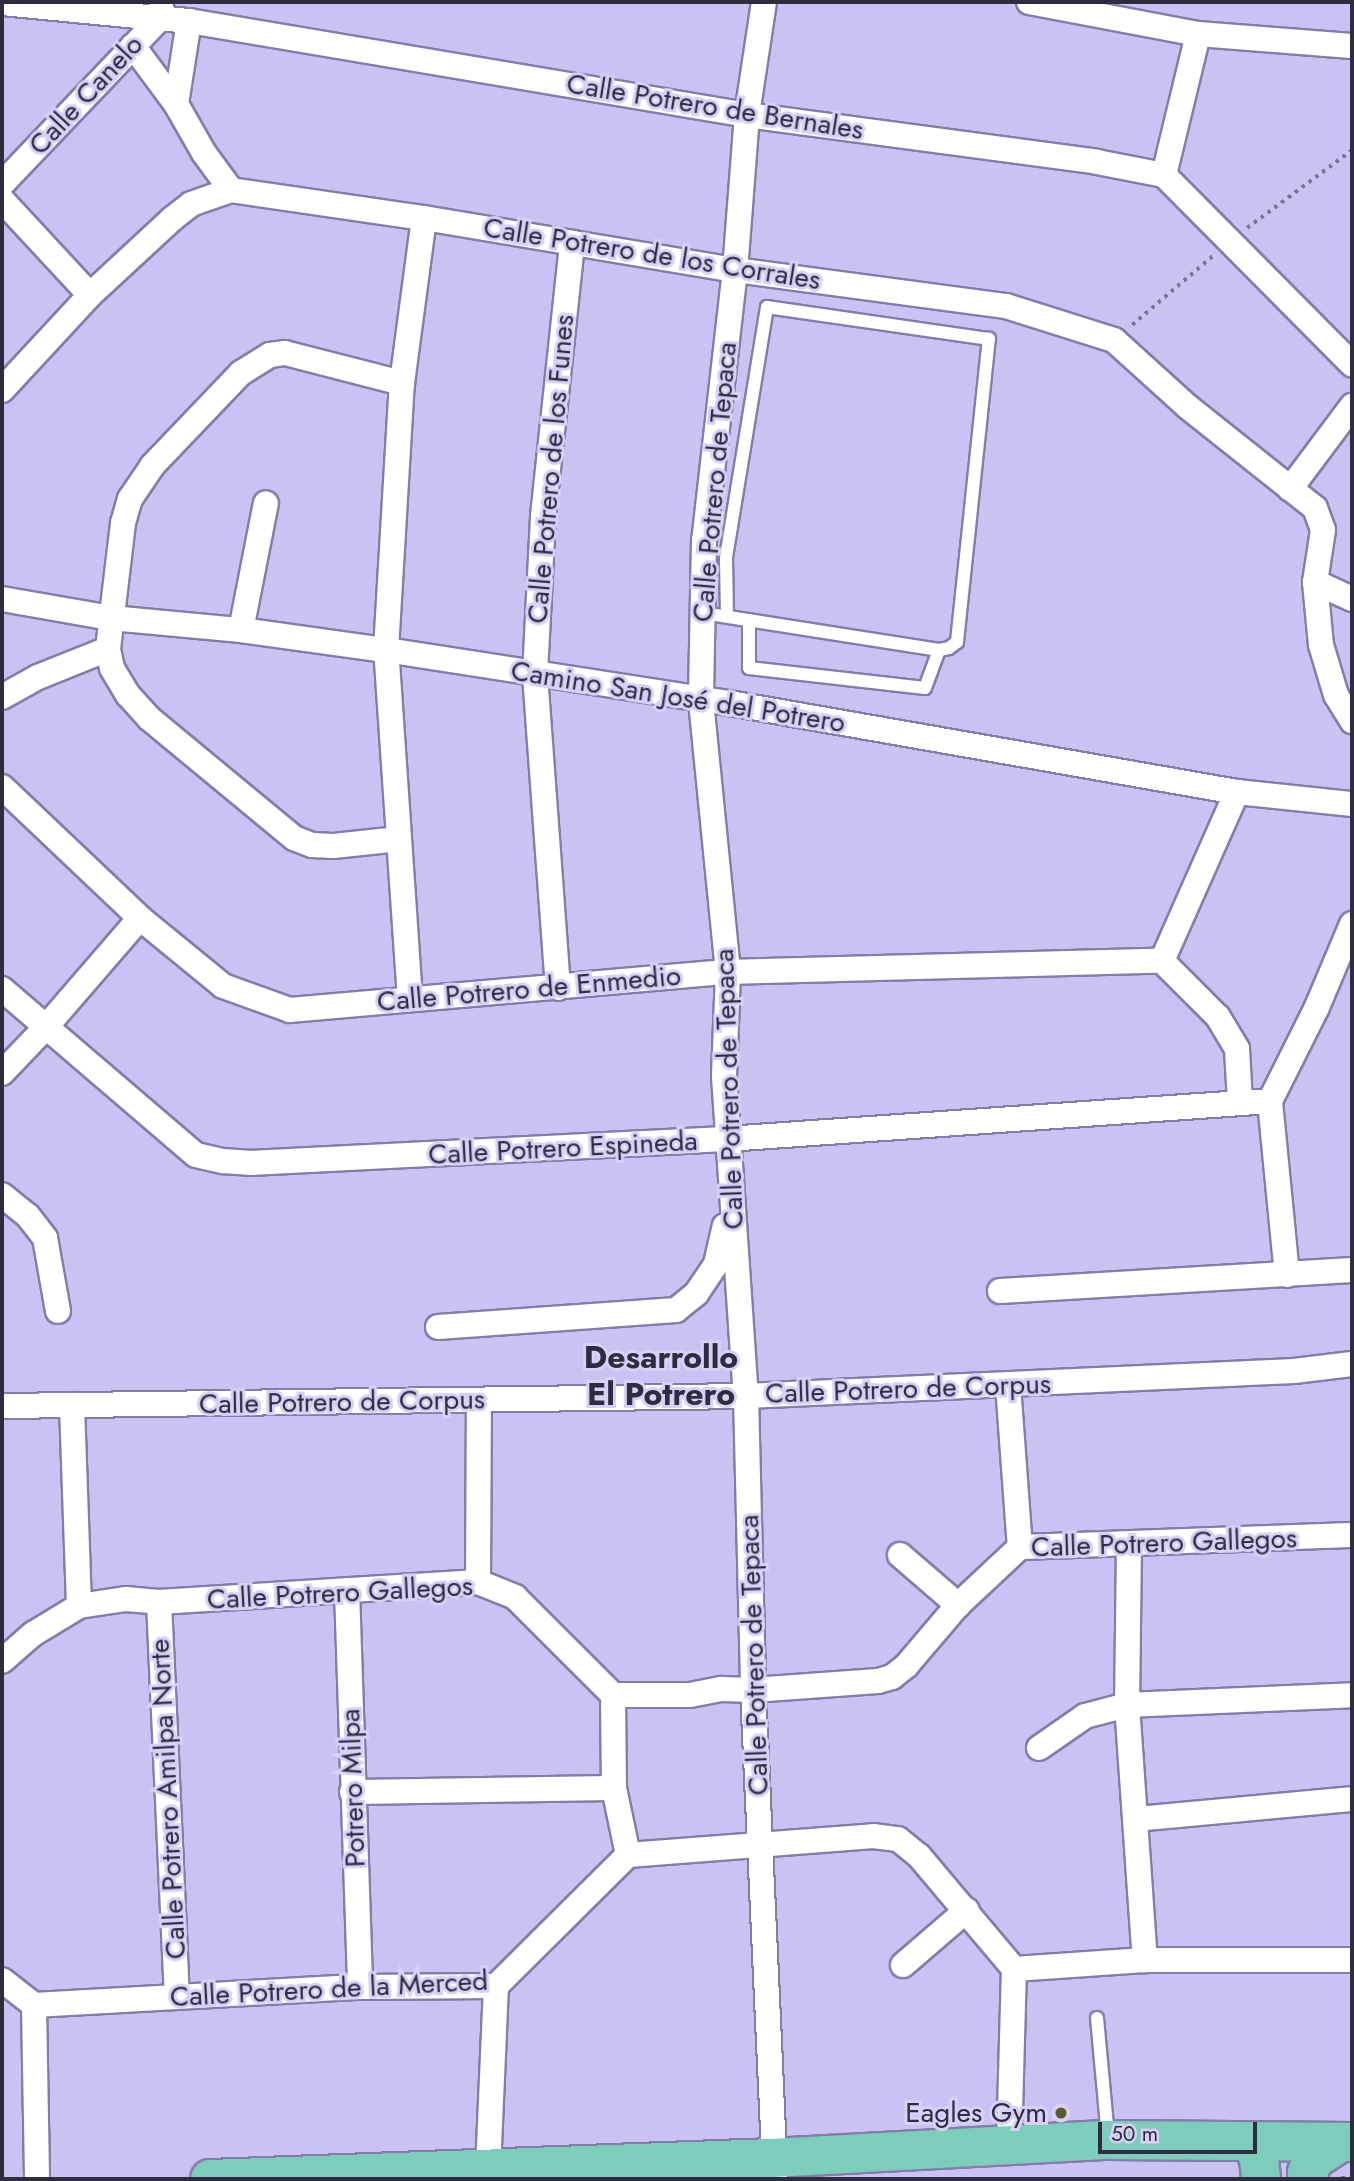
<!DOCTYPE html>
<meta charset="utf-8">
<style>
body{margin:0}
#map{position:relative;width:1354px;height:2181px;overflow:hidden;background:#ccc1f3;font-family:Jost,sans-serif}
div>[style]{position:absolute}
.path>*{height:3.5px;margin-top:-1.75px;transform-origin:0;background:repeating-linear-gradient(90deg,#7b7496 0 3.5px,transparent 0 8.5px)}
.roads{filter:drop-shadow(2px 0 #867caa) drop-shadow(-2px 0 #867caa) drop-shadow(0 2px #867caa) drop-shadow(0 -2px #867caa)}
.lane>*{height:12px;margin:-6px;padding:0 6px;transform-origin:6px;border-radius:6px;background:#fff}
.street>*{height:24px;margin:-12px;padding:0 12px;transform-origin:12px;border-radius:12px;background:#fff}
.primary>*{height:38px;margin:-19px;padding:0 19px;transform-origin:19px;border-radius:19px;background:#7ccdbc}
.dots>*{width:19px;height:19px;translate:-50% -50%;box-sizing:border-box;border:4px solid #d8d0f8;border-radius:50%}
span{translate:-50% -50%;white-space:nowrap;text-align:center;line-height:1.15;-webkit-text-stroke:6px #d8d0f8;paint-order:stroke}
.street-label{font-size:28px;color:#302c3f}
.poi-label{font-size:28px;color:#302c3f}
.right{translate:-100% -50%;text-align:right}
.quarter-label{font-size:32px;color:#302c3f;font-weight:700}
.frame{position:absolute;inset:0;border:4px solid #302c3f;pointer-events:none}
.scale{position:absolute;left:1098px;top:2122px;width:159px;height:32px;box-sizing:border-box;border:4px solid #302c3f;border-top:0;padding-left:9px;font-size:21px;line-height:24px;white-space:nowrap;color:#302c3f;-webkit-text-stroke:5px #d8d0f8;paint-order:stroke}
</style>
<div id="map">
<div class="path">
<i style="left:1247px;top:228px;width:131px;rotate:-36.6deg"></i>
<i style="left:1132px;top:325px;width:108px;rotate:-40.5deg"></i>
<i style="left:1341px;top:2178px;width:11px"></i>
</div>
<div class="roads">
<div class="lane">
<i style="left:703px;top:613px;width:239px;rotate:8.9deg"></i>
<i style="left:939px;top:650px;width:10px;rotate:-11deg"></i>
<i style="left:949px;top:648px;width:10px;rotate:-37deg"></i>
<i style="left:957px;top:642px;width:305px;rotate:-84deg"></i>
<i style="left:989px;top:339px;width:224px;rotate:-171.8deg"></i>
<i style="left:767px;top:307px;width:254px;rotate:99.3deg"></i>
<i style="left:726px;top:558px;width:58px;rotate:89deg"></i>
<i style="left:749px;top:620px;width:48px;rotate:90deg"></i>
<i style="left:749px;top:668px;width:177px;rotate:6.5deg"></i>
<i style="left:925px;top:688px;width:40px;rotate:-69.8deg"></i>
<i style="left:1097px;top:2018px;width:120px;rotate:84.7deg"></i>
</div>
<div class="street">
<i style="left:764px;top:2px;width:114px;rotate:98.6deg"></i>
<i style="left:747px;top:115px;width:155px;rotate:94.4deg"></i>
<i style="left:735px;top:270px;width:272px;rotate:96.5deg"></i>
<i style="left:704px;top:540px;width:161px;rotate:91.1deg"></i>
<i style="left:701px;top:701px;width:272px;rotate:84.3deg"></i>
<i style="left:728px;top:972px;width:104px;rotate:92.2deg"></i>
<i style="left:724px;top:1076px;width:321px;rotate:86.1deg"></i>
<i style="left:746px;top:1396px;width:294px;rotate:88.6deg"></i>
<i style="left:753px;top:1690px;width:489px;rotate:87.4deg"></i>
<i style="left:1029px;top:2px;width:172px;rotate:10.7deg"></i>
<i style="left:1198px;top:34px;width:154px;rotate:4.5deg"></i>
<i style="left:2px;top:3px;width:188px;rotate:5.5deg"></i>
<i style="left:189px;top:21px;width:566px;rotate:9.56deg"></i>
<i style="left:747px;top:115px;width:353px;rotate:7.6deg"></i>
<i style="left:1097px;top:162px;width:68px;rotate:11deg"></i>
<i style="left:1164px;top:175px;width:267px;rotate:45.2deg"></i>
<i style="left:189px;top:21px;width:84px;rotate:98.9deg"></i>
<i style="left:176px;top:104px;width:56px;rotate:60.3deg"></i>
<i style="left:204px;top:153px;width:46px;rotate:53.9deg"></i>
<i style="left:133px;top:46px;width:72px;rotate:53.4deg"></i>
<i style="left:1164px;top:175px;width:145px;rotate:-76.4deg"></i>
<i style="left:2px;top:184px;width:229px;rotate:-46.4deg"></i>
<i style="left:160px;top:18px;width:12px;rotate:-85deg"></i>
<i style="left:2px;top:200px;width:129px;rotate:47.2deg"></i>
<i style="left:2px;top:390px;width:129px;rotate:-47.2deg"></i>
<i style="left:90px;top:295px;width:112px;rotate:-42.8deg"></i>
<i style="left:172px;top:219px;width:24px;rotate:-38deg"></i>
<i style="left:191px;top:204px;width:42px;rotate:-19.3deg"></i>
<i style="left:231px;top:190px;width:195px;rotate:8.3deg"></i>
<i style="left:424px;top:218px;width:315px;rotate:9.5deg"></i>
<i style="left:735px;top:270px;width:273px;rotate:7.6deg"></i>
<i style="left:1006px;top:306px;width:113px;rotate:17.5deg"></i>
<i style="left:1114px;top:340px;width:100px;rotate:42.2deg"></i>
<i style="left:1188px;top:407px;width:162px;rotate:38.5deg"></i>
<i style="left:1315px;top:508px;width:23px;rotate:70deg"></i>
<i style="left:1323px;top:530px;width:53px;rotate:98.7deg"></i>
<i style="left:1315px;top:582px;width:63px;rotate:84.6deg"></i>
<i style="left:1321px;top:645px;width:52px;rotate:73.3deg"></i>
<i style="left:1336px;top:695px;width:31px;rotate:58deg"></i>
<i style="left:1290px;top:489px;width:104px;rotate:-53.2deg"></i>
<i style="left:1315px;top:582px;width:41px;rotate:24.7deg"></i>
<i style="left:2px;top:599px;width:111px;rotate:9.9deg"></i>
<i style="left:111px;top:618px;width:131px;rotate:5.3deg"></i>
<i style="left:241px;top:630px;width:146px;rotate:7.9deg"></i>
<i style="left:386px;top:650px;width:353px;rotate:8.8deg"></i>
<i style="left:735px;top:704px;width:510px;rotate:9.94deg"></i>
<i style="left:1237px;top:792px;width:116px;rotate:6deg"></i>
<i style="left:241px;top:630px;width:129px;rotate:-78.9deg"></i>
<i style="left:2px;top:697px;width:41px;rotate:-29.1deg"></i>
<i style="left:38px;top:677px;width:75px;rotate:-21.8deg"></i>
<i style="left:2px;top:787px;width:190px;rotate:43.5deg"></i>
<i style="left:140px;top:918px;width:107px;rotate:39.3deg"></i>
<i style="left:223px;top:986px;width:71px;rotate:19.7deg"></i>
<i style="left:290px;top:1010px;width:440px;rotate:-5deg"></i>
<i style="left:728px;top:972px;width:434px;rotate:-1.5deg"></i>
<i style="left:399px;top:839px;width:66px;rotate:173.9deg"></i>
<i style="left:333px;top:846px;width:21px;rotate:-177deg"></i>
<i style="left:312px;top:845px;width:19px;rotate:-159deg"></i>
<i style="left:294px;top:838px;width:188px;rotate:-140.4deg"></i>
<i style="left:149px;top:718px;width:31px;rotate:-132deg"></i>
<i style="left:128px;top:695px;width:31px;rotate:-121deg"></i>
<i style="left:112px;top:668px;width:19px;rotate:-102deg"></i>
<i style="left:108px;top:649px;width:127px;rotate:-83.2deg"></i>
<i style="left:123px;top:523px;width:25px;rotate:-74deg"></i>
<i style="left:130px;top:499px;width:40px;rotate:-56deg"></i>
<i style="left:152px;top:466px;width:129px;rotate:-46.3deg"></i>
<i style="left:241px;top:373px;width:34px;rotate:-32deg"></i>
<i style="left:270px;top:355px;width:15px;rotate:-8deg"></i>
<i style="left:285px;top:353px;width:121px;rotate:14.4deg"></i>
<i style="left:1162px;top:961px;width:185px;rotate:-66.1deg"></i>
<i style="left:1162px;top:961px;width:79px;rotate:45deg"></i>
<i style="left:1218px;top:1017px;width:37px;rotate:59deg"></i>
<i style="left:1237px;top:1049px;width:53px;rotate:86.8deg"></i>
<i style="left:558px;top:988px;width:314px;rotate:-94.2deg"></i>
<i style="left:535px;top:675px;width:159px;rotate:-87.1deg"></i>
<i style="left:543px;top:516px;width:275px;rotate:-83.9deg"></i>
<i style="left:2px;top:989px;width:255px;rotate:40.6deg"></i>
<i style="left:196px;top:1155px;width:28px;rotate:13deg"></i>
<i style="left:223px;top:1161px;width:29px;rotate:4deg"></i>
<i style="left:252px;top:1163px;width:476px;rotate:-2.9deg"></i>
<i style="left:727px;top:1139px;width:544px;rotate:-4deg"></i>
<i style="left:410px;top:999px;width:350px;rotate:-93.9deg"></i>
<i style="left:386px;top:650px;width:267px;rotate:-86.6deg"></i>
<i style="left:402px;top:383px;width:166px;rotate:-82.4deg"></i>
<i style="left:2px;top:1073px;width:62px;rotate:-46.3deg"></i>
<i style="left:45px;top:1028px;width:145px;rotate:-49.2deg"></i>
<i style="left:2px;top:1195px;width:33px;rotate:39deg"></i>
<i style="left:28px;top:1216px;width:28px;rotate:52deg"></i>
<i style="left:45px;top:1238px;width:74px;rotate:79.9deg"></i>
<i style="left:1287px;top:1275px;width:175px;rotate:-95.6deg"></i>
<i style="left:1270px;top:1101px;width:105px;rotate:-63.4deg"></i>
<i style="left:1317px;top:1007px;width:90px;rotate:-67.1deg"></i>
<i style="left:1000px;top:1291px;width:353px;rotate:-3.4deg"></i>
<i style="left:438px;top:1327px;width:239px;rotate:-4.1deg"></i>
<i style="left:676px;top:1310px;width:26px;rotate:-39deg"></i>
<i style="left:696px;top:1294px;width:36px;rotate:-56deg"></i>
<i style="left:716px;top:1264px;width:39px;rotate:-77deg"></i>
<i style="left:1008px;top:1385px;width:162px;rotate:85.8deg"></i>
<i style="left:72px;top:1405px;width:201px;rotate:88deg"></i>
<i style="left:2px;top:1406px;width:744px;rotate:-0.77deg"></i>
<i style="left:746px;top:1396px;width:549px;rotate:-2.61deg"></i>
<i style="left:1294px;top:1371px;width:58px;rotate:-6.9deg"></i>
<i style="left:1129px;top:1545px;width:160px;rotate:90.7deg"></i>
<i style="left:1127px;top:1705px;width:256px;rotate:86deg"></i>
<i style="left:900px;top:1555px;width:77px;rotate:40.8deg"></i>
<i style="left:478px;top:1582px;width:182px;rotate:-89.7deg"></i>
<i style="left:347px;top:1590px;width:397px;rotate:88.1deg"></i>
<i style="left:159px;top:1602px;width:393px;rotate:87.4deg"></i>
<i style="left:2px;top:1661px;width:41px;rotate:-41.1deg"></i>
<i style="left:33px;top:1634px;width:54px;rotate:-31.3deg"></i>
<i style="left:79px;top:1606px;width:48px;rotate:-8.5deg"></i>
<i style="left:126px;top:1599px;width:33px;rotate:5deg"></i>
<i style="left:159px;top:1602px;width:320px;rotate:-3.6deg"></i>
<i style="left:478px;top:1582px;width:40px;rotate:22deg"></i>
<i style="left:515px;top:1597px;width:139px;rotate:45deg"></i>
<i style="left:613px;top:1695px;width:77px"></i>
<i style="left:690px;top:1695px;width:32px;rotate:-11deg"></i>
<i style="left:721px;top:1689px;width:32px;rotate:2deg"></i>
<i style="left:753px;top:1690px;width:125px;rotate:-4.1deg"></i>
<i style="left:878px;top:1681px;width:15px;rotate:-16deg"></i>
<i style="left:892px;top:1677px;width:18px;rotate:-38deg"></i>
<i style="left:906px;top:1666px;width:80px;rotate:-49.6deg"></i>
<i style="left:958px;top:1605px;width:85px;rotate:-43.1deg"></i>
<i style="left:1020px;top:1547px;width:332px;rotate:-2.1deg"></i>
<i style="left:613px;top:1695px;width:93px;rotate:89.4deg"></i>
<i style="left:614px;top:1788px;width:68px;rotate:78.2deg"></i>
<i style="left:1039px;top:1748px;width:56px;rotate:-34.8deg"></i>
<i style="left:1085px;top:1716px;width:43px;rotate:-14.7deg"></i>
<i style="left:1127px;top:1705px;width:225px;rotate:-2.5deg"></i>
<i style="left:352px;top:1792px;width:262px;rotate:-0.9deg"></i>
<i style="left:1136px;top:1819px;width:217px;rotate:-5.3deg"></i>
<i style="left:903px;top:1965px;width:84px;rotate:-40.7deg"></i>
<i style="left:2px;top:1980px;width:41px;rotate:38deg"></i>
<i style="left:34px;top:2005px;width:326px;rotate:-3.2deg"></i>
<i style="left:360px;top:1987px;width:136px;rotate:-0.4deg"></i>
<i style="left:496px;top:1986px;width:186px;rotate:-44.8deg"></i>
<i style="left:628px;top:1855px;width:246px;rotate:-4.4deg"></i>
<i style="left:873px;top:1836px;width:25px;rotate:7deg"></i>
<i style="left:898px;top:1839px;width:27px;rotate:39deg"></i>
<i style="left:919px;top:1856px;width:148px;rotate:49.9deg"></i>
<i style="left:1014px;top:1969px;width:131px;rotate:-3.9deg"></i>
<i style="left:1145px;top:1960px;width:207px"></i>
<i style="left:34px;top:2005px;width:174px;rotate:89deg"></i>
<i style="left:1009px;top:2147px;width:178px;rotate:-88.4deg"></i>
<i style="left:488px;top:2169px;width:183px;rotate:-87.5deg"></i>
</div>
<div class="primary">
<i style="left:1252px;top:2143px;width:17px;rotate:66deg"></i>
<i style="left:1259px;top:2159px;width:20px;rotate:84deg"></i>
<i style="left:210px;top:2179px;width:562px;rotate:-2.14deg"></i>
<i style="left:772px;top:2158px;width:337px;rotate:-3.1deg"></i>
<i style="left:1109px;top:2140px;width:243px;rotate:0.5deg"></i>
<i style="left:1309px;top:2179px;width:7px;rotate:-106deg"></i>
<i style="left:1307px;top:2172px;width:15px;rotate:-58deg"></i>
<i style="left:1315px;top:2159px;width:30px;rotate:-33deg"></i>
</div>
</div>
<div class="dots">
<i style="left:1061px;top:2113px;background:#575c2a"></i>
</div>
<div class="street-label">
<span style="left:86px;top:95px;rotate:-47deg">Calle Canelo</span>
<span style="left:715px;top:107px;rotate:9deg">Calle Potrero de Bernales</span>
<span style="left:652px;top:254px;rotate:9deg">Calle Potrero de los Corrales</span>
<span style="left:551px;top:469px;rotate:-85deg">Calle Potrero de los Funes</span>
<span style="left:715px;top:482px;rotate:-85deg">Calle Potrero de Tepaca</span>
<span style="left:678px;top:697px;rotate:9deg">Camino San José del Potrero</span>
<span style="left:529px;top:989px;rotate:-5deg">Calle Potrero de Enmedio</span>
<span style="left:729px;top:1089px;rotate:-92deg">Calle Potrero de Tepaca</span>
<span style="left:563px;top:1148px;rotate:-3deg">Calle Potrero Espineda</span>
<span style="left:908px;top:1389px;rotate:-2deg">Calle Potrero de Corpus</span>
<span style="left:342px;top:1402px;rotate:-1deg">Calle Potrero de Corpus</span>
<span style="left:1164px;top:1543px;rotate:-2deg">Calle Potrero Gallegos</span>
<span style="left:340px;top:1593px;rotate:-3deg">Calle Potrero Gallegos</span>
<span style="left:754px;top:1655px;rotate:-92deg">Calle Potrero de Tepaca</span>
<span style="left:353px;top:1788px;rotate:-92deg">Potrero Milpa</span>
<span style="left:168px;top:1799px;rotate:-93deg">Calle Potrero Amilpa Norte</span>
<span style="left:329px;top:1989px;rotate:-3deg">Calle Potrero de la Merced</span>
</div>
<div class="poi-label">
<span class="right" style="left:1047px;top:2113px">Eagles Gym</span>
</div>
<div class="quarter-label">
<span style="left:661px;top:1376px">Desarrollo<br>El Potrero</span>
</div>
<div class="frame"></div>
<div class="scale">50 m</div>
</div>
